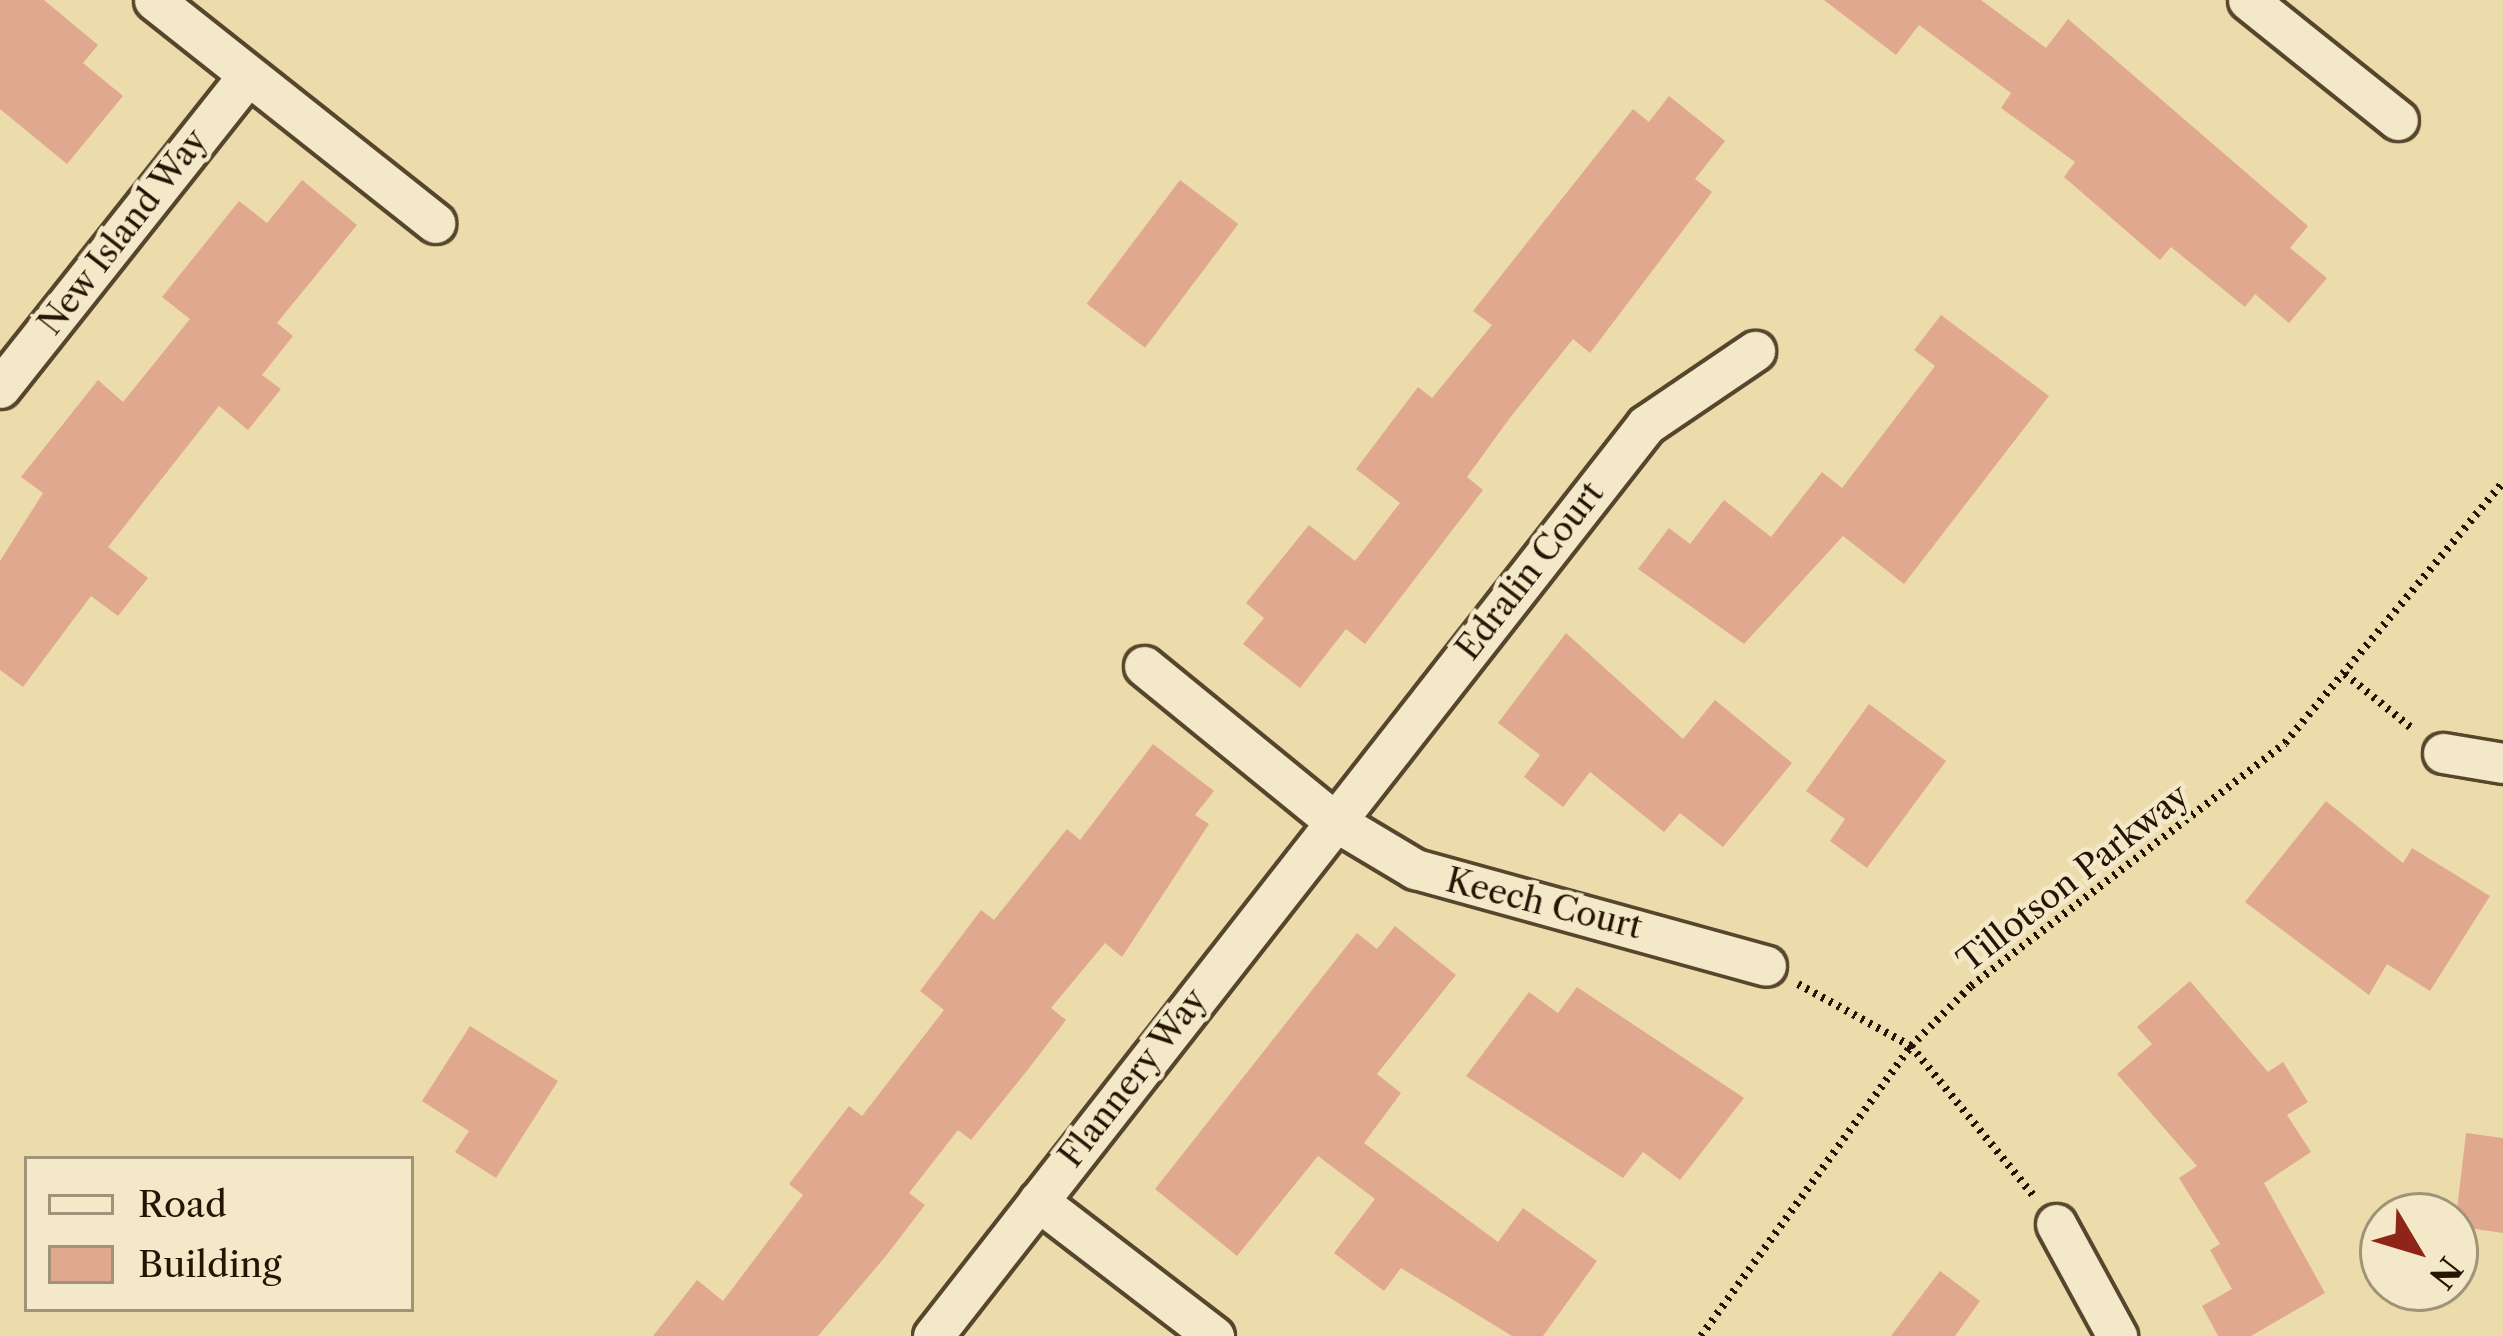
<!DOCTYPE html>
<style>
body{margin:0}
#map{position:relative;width:2503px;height:1336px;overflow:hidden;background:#eddcab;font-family:"Libre Caslon Text",serif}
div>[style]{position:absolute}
.building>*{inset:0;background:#e1a890;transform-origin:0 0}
.path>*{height:8px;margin-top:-4px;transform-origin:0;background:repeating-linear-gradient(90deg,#261303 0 3px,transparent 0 9px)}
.roads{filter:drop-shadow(3px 0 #58452d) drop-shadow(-3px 0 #58452d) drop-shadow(0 3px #58452d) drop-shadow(0 -3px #58452d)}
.minor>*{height:39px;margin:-19.5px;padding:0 19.5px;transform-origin:19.5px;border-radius:19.5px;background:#f3e8c8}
span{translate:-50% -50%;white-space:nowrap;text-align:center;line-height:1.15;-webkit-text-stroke:9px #f3e8c8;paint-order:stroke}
.street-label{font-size:33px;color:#261303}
.legend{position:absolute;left:24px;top:1156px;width:390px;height:156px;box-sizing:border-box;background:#f3e8c8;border:3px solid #a19379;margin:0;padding:15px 21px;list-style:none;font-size:36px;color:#261303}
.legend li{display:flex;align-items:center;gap:24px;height:60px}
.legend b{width:60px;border:3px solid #a19379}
.north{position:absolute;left:2359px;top:1192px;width:120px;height:120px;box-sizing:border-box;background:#f3e8c8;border:3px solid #a19379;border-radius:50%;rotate:128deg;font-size:33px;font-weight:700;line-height:48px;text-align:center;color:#261303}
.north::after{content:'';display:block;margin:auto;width:42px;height:54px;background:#8f2418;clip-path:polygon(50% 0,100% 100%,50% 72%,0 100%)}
</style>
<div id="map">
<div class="building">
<i style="clip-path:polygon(0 0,44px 0,98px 45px,83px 63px,123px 96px,67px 164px,0 109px)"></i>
<i style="clip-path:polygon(1824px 0,1981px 0,2046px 48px,2068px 19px,2308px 226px,2290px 248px,2327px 278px,2289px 323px,2255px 294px,2245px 307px,2171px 247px,2160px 260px,2064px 177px,2075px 162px,2001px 108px,2011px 93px,1919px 25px,1896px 55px)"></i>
<i style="clip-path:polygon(1669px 96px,1725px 141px,1695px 179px,1712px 192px,1590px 353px,1573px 339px,1509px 419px,1467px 477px,1483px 490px,1365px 644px,1346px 629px,1300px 688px,1243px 644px,1264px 618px,1246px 603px,1309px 525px,1355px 561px,1400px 503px,1356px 469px,1418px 387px,1432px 398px,1492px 325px,1473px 311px,1633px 109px,1649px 122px)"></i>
<i style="clip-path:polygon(302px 180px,357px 225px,277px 323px,293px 336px,262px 375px,281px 389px,248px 430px,219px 406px,108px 547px,148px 578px,118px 616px,91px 596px,23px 687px,0 670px,0 561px,43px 493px,21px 477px,98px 380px,123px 402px,190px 319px,162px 297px,239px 201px,267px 223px)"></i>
<i style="left:1180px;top:180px;width:73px;height:155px;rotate:37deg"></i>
<i style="clip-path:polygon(1941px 315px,2049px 396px,1904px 584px,1843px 536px,1744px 644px,1638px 569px,1669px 528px,1690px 544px,1724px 500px,1771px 537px,1822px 472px,1842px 488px,1935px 366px,1914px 350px)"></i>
<i style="clip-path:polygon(1566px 633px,1683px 739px,1715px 700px,1792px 763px,1723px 847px,1680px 813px,1664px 832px,1590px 772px,1563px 807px,1524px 777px,1540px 755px,1498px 723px)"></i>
<i style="clip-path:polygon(1869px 704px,1946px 761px,1867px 868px,1830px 841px,1845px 819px,1806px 791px)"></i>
<i style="clip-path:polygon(1153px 744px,1214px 791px,1195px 815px,1209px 824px,1122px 957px,1105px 943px,1051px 1008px,1066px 1020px,1026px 1072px,971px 1140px,958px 1130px,909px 1193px,925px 1205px,885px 1257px,818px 1336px,653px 1336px,697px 1280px,723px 1301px,803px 1195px,789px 1184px,849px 1106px,862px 1116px,944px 1010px,920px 991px,981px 910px,994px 920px,1067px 829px,1080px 840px)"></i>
<i style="clip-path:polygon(2326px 801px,2403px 863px,2412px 848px,2490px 896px,2430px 991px,2387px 964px,2369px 995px,2245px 902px)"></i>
<i style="clip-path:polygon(1395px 926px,1456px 975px,1377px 1074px,1401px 1093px,1364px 1143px,1498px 1242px,1523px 1208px,1597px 1261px,1543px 1336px,1512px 1336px,1401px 1268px,1384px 1291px,1334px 1253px,1375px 1199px,1318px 1156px,1237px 1256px,1155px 1189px,1357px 933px,1377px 949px)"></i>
<i style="clip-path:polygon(2190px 981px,2268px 1072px,2283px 1062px,2308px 1102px,2287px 1115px,2311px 1152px,2264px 1183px,2325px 1293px,2251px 1336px,2218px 1336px,2202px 1306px,2232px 1289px,2210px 1250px,2220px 1244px,2179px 1178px,2197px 1166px,2117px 1074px,2152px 1044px,2137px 1027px)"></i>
<i style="clip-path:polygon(1577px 987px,1744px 1098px,1680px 1180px,1643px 1152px,1623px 1178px,1466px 1076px,1529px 992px,1558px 1013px)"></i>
<i style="clip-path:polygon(470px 1026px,558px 1081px,496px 1178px,455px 1152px,469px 1131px,422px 1101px)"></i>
<i style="clip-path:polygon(2466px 1133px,2503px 1138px,2503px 1233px,2455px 1226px)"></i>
<i style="clip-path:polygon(1940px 1271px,1980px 1301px,1955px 1336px,1891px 1336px)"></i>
</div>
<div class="path">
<i style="left:2345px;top:674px;width:89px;rotate:39.1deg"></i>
<i style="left:1798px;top:984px;width:129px;rotate:28.8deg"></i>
<i style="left:1911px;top:1046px;width:193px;rotate:50.7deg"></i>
<i style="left:1701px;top:1336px;width:358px;rotate:-54.1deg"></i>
<i style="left:1911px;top:1046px;width:85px;rotate:-45deg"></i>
<i style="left:1971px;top:986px;width:397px;rotate:-37.7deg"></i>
<i style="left:2285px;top:743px;width:340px;rotate:-50.1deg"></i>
</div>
<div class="roads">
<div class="minor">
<i style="left:154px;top:0;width:359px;rotate:38.4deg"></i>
<i style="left:2248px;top:0;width:192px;rotate:38.7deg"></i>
<i style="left:0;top:388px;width:398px;rotate:-51.6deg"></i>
<i style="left:1144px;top:666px;width:244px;rotate:39.2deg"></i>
<i style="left:1333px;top:820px;width:96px;rotate:30.9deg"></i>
<i style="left:1415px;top:869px;width:364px;rotate:15.4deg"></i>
<i style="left:2443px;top:753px;width:61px;rotate:9.5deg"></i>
<i style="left:1038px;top:1201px;width:222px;rotate:37.5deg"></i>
<i style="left:2056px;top:1224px;width:128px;rotate:61.4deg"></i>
<i style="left:933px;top:1336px;width:1157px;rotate:-51.95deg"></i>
<i style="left:1646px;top:425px;width:132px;rotate:-34.2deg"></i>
</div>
</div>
<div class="street-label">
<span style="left:123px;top:232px;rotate:-52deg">New Island Way</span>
<span style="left:1530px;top:571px;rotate:-52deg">Edralin Court</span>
<span style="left:2073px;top:878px;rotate:-38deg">Tillotson Parkway</span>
<span style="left:1544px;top:904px;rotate:14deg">Keech Court</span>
<span style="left:1133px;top:1078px;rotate:-52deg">Flannery Way</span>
</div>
<ul class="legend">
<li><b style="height:15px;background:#f3e8c8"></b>Road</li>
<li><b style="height:33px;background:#e1a890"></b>Building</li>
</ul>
<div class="north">N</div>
</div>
